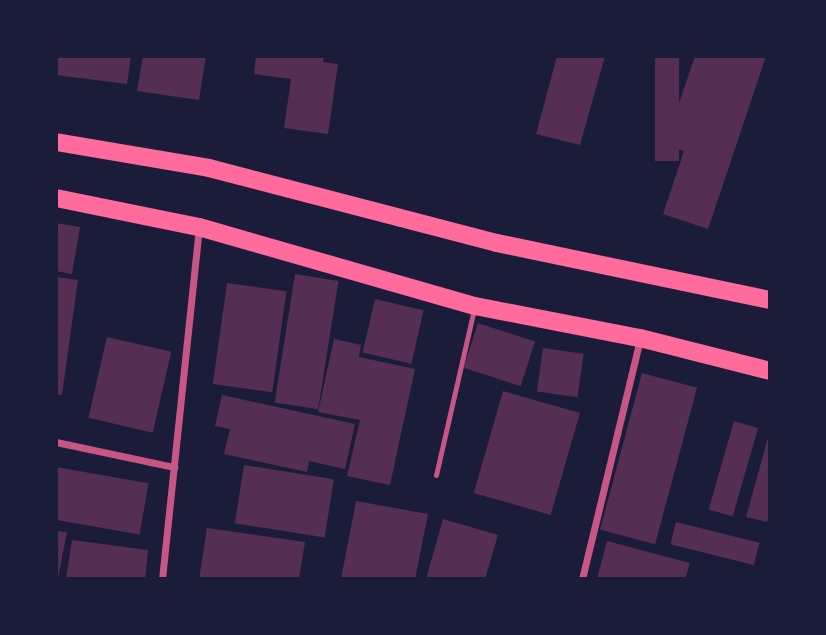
<!DOCTYPE html>
<style>
body{margin:0}
#map{position:relative;width:826px;height:635px;overflow:hidden;background:#1b1b3a;font-family:"Roboto Condensed",sans-serif}
div>[style]{position:absolute}
.building>*{inset:0;background:#542f53;transform-origin:0 0}
.service>*{height:5px;margin:-2.5px;padding:0 2.5px;transform-origin:2.5px;border-radius:2.5px;background:#c65784}
.minor>*{height:7px;margin:-3.5px;padding:0 3.5px;transform-origin:3.5px;border-radius:3.5px;background:#c65784}
.primary>*{height:18px;margin:-9px;padding:0 9px;transform-origin:9px;border-radius:9px;background:#ff6b9d}
span{translate:-50% -50%;white-space:nowrap;text-align:center;line-height:1.15;-webkit-text-stroke:6px #1b1b3a;paint-order:stroke}
.frame{position:absolute;inset:0;border:58px solid #1b1b3a;pointer-events:none}
</style>
<div id="map">
<div class="building">
<i style="clip-path:polygon(56px 56px,131px 56px,127px 84px,56px 75px)"></i>
<i style="clip-path:polygon(143px 56px,206px 56px,199px 100px,137px 91px)"></i>
<i style="clip-path:polygon(256px 56px,324px 56px,323px 62px,338px 64px,328px 134px,284px 128px,291px 79px,254px 74px)"></i>
<i style="clip-path:polygon(557px 56px,605px 56px,580px 145px,536px 134px)"></i>
<i style="left:655px;top:56px;width:24px;height:105px"></i>
<i style="clip-path:polygon(695px 56px,766px 56px,708px 229px,663px 214px,684px 151px,665px 145px)"></i>
<i style="clip-path:polygon(56px 223px,80px 227px,72px 274px,56px 271px)"></i>
<i style="left:295px;top:274px;width:44px;height:130px;rotate:9deg"></i>
<i style="clip-path:polygon(56px 277px,78px 280px,62px 395px,56px 394px)"></i>
<i style="left:227px;top:283px;width:60px;height:102px;rotate:8deg"></i>
<i style="left:375px;top:299px;width:50px;height:55px;rotate:13deg"></i>
<i style="left:478px;top:323px;width:60px;height:47px;rotate:18deg"></i>
<i style="left:107px;top:337px;width:66px;height:83px;rotate:13deg"></i>
<i style="clip-path:polygon(334px 339px,361px 345px,359px 357px,415px 369px,390px 485px,347px 476px,360px 420px,318px 412px)"></i>
<i style="left:543px;top:348px;width:41px;height:44px;rotate:8deg"></i>
<i style="left:642px;top:373px;width:57px;height:162px;rotate:15deg"></i>
<i style="left:503px;top:391px;width:80px;height:106px;rotate:16deg"></i>
<i style="clip-path:polygon(222px 395px,355px 424px,345px 469px,309px 461px,307px 472px,224px 454px,230px 429px,215px 426px)"></i>
<i style="left:734px;top:421px;width:25px;height:92px;rotate:16deg"></i>
<i style="clip-path:polygon(769px 434px,770px 513px,767px 522px,746px 517px)"></i>
<i style="left:244px;top:465px;width:91px;height:59px;rotate:9deg"></i>
<i style="left:56px;top:467px;width:94px;height:52px;rotate:10deg"></i>
<i style="clip-path:polygon(356px 501px,428px 514px,415px 579px,341px 579px)"></i>
<i style="clip-path:polygon(443px 519px,498px 535px,485px 579px,426px 579px)"></i>
<i style="left:676px;top:522px;width:86px;height:23px;rotate:14deg"></i>
<i style="clip-path:polygon(207px 528px,305px 542px,299px 579px,199px 579px)"></i>
<i style="clip-path:polygon(56px 531px,67px 532px,58px 579px,56px 579px)"></i>
<i style="clip-path:polygon(72px 540px,148px 550px,145px 579px,66px 579px)"></i>
<i style="clip-path:polygon(607px 541px,690px 563px,685px 579px,597px 579px)"></i>
</div>
<div class="service">
<i style="left:436px;top:475px;width:170px;rotate:-77.1deg"></i>
</div>
<div class="minor">
<i style="left:56px;top:442px;width:121px;rotate:12deg"></i>
<i style="left:162px;top:579px;width:353px;rotate:-84deg"></i>
<i style="left:582px;top:579px;width:247px;rotate:-76.4deg"></i>
</div>
<div class="primary">
<i style="left:56px;top:142px;width:155px;rotate:9.6deg"></i>
<i style="left:209px;top:168px;width:298px;rotate:14.6deg"></i>
<i style="left:497px;top:243px;width:279px;rotate:11.8deg"></i>
<i style="left:56px;top:198px;width:146px;rotate:11.5deg"></i>
<i style="left:199px;top:227px;width:287px;rotate:16deg"></i>
<i style="left:475px;top:306px;width:168px;rotate:11deg"></i>
<i style="left:640px;top:338px;width:134px;rotate:14.2deg"></i>
</div>
<div class="frame"></div>
</div>
